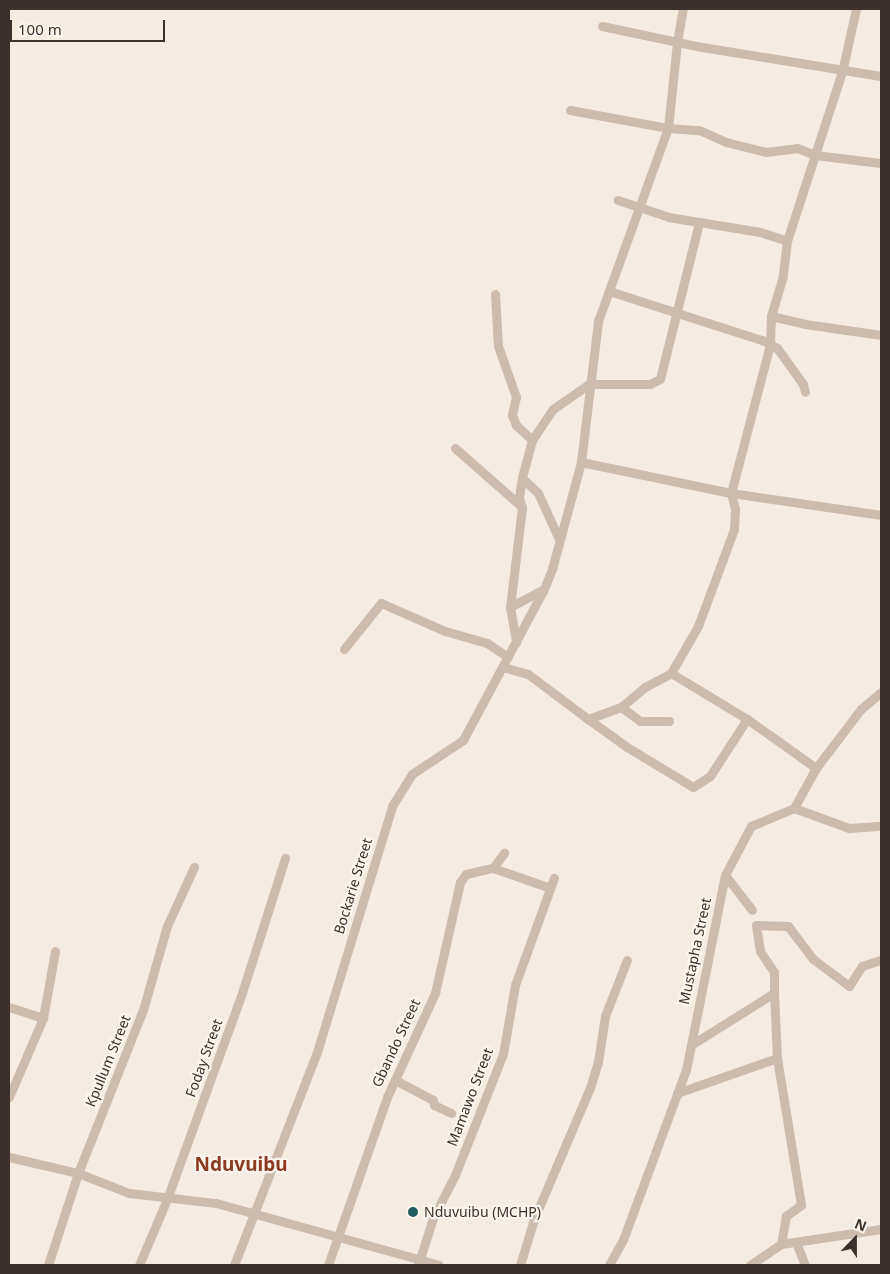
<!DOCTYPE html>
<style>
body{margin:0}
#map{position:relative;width:890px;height:1274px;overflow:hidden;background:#f4ebe1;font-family:"Noto Sans",sans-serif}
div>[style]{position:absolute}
.minor>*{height:9px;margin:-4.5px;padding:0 4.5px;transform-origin:4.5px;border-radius:4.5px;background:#cdbbac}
.dots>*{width:14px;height:14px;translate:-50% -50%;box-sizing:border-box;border:2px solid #fbf5ee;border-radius:50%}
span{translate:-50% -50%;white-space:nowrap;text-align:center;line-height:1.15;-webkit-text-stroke:4.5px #fbf5ee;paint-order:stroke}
.street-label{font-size:14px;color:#3b302b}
.poi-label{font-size:14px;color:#3b302b}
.left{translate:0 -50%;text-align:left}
.district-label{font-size:19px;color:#8c3b22;font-weight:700}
.frame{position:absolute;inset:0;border:10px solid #3b302b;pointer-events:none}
.north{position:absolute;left:830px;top:1214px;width:50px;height:50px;-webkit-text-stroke:4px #fbf5ee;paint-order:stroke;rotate:22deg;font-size:14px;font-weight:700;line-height:20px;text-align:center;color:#3b302b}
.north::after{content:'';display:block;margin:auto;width:18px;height:22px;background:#3b302b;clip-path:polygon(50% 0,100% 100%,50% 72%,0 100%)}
.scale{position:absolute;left:10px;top:20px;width:155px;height:22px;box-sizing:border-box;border:2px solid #3b302b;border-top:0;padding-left:6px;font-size:15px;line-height:18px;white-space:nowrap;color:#3b302b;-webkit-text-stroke:4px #fbf5ee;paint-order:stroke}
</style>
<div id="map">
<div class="minor">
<i style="left:602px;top:26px;width:102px;rotate:11.9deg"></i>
<i style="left:702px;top:47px;width:181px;rotate:9.2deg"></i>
<i style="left:570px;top:110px;width:100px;rotate:10.4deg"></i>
<i style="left:668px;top:128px;width:31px;rotate:4deg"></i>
<i style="left:699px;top:130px;width:30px;rotate:24deg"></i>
<i style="left:726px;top:142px;width:41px;rotate:14deg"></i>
<i style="left:766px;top:152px;width:31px;rotate:-7deg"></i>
<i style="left:797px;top:148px;width:19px;rotate:21deg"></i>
<i style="left:815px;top:155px;width:66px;rotate:6.9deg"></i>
<i style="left:699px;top:222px;width:62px;rotate:9.3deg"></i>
<i style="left:760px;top:232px;width:28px;rotate:18deg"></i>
<i style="left:787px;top:241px;width:35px;rotate:97deg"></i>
<i style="left:783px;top:276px;width:42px;rotate:106.7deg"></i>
<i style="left:771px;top:316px;width:35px;rotate:13deg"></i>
<i style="left:805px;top:324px;width:77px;rotate:8.2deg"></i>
<i style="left:787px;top:241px;width:178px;rotate:-72deg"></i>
<i style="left:842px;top:72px;width:65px;rotate:-77.5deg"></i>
<i style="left:609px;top:291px;width:161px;rotate:17.8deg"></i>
<i style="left:762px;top:340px;width:17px;rotate:28deg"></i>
<i style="left:777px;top:348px;width:44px;rotate:54.2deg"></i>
<i style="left:803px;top:384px;width:8px;rotate:76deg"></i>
<i style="left:495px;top:294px;width:52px;rotate:86.7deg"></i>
<i style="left:498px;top:346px;width:54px;rotate:70.6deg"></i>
<i style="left:516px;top:397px;width:18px;rotate:103deg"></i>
<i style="left:512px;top:415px;width:11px;rotate:68deg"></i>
<i style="left:516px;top:425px;width:22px;rotate:43deg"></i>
<i style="left:532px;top:440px;width:39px;rotate:105deg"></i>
<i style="left:522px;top:478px;width:20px;rotate:99deg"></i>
<i style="left:519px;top:498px;width:10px;rotate:73deg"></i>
<i style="left:522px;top:508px;width:100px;rotate:96.9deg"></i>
<i style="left:510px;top:607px;width:36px;rotate:80deg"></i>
<i style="left:532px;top:440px;width:37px;rotate:-56deg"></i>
<i style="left:553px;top:409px;width:44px;rotate:-34.8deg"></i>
<i style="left:589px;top:384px;width:61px"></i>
<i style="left:650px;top:384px;width:11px;rotate:-27deg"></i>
<i style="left:660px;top:379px;width:162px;rotate:-76deg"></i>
<i style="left:699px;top:222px;width:30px;rotate:-171deg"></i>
<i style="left:669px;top:217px;width:54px;rotate:-161.6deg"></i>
<i style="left:455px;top:448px;width:89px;rotate:41.4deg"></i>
<i style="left:581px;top:462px;width:153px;rotate:11.7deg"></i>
<i style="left:731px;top:493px;width:154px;rotate:-75.3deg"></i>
<i style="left:770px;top:344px;width:28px;rotate:-88deg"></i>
<i style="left:522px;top:478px;width:22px;rotate:43deg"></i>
<i style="left:538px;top:493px;width:51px;rotate:65.5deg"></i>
<i style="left:544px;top:589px;width:22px;rotate:-68deg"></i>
<i style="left:552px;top:569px;width:111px;rotate:-74.8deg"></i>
<i style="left:581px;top:462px;width:142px;rotate:-83.1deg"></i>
<i style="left:598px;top:321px;width:205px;rotate:-70.1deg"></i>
<i style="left:668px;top:128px;width:86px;rotate:-84deg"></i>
<i style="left:677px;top:42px;width:34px;rotate:-80deg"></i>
<i style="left:344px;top:649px;width:59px;rotate:-51.2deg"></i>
<i style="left:381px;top:603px;width:70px;rotate:23.6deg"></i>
<i style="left:445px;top:631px;width:44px;rotate:15.9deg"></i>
<i style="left:487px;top:643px;width:25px;rotate:34deg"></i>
<i style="left:503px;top:667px;width:26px;rotate:16deg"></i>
<i style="left:528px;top:674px;width:75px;rotate:36.9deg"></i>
<i style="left:588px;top:719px;width:35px;rotate:-20deg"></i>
<i style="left:621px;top:707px;width:31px;rotate:-40deg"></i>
<i style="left:645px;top:687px;width:30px;rotate:-28deg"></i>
<i style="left:671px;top:673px;width:54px;rotate:-60.1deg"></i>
<i style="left:698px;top:626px;width:103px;rotate:-69.6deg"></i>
<i style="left:734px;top:529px;width:20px;rotate:-87deg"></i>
<i style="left:735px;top:509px;width:16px;rotate:-104deg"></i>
<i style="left:731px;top:493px;width:152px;rotate:8.3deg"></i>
<i style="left:671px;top:673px;width:89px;rotate:31.2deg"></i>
<i style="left:747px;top:719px;width:85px;rotate:35.4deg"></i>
<i style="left:621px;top:707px;width:24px;rotate:36deg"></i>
<i style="left:640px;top:721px;width:29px"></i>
<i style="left:588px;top:719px;width:48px;rotate:35.7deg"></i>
<i style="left:627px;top:747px;width:77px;rotate:31.2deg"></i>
<i style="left:693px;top:787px;width:20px;rotate:-33deg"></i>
<i style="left:710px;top:776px;width:68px;rotate:-57deg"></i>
<i style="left:794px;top:808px;width:59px;rotate:20deg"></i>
<i style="left:849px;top:828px;width:32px;rotate:-4deg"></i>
<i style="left:493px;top:868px;width:60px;rotate:19.3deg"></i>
<i style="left:725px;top:875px;width:44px;rotate:52.4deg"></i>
<i style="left:774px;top:993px;width:65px;rotate:87.4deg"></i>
<i style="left:777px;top:1058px;width:149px;rotate:80.7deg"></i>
<i style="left:801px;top:1205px;width:19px;rotate:144deg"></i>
<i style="left:786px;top:1216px;width:28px;rotate:100deg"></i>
<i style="left:9px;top:1007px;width:36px;rotate:18deg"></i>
<i style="left:691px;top:1045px;width:98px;rotate:-32.1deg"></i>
<i style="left:774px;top:993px;width:21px;rotate:-90deg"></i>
<i style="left:774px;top:972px;width:25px;rotate:-124deg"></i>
<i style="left:760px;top:951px;width:26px;rotate:-99deg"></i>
<i style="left:756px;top:925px;width:32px;rotate:2deg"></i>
<i style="left:788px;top:926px;width:41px;rotate:52.9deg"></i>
<i style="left:813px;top:959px;width:45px;rotate:36.9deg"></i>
<i style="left:849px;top:986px;width:24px;rotate:-57deg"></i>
<i style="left:862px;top:966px;width:20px;rotate:-18deg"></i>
<i style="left:395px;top:1080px;width:43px;rotate:27.8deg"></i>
<i style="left:433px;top:1100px;width:5px;rotate:79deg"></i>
<i style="left:434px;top:1105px;width:19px;rotate:25deg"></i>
<i style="left:677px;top:1093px;width:106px;rotate:-19.3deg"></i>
<i style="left:9px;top:1097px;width:86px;rotate:-66.7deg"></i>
<i style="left:43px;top:1018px;width:68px;rotate:-79.8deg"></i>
<i style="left:9px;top:1157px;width:71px;rotate:13.1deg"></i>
<i style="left:78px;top:1173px;width:55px;rotate:21.4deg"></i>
<i style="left:129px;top:1193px;width:88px;rotate:6.6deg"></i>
<i style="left:216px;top:1203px;width:231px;rotate:15.5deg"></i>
<i style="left:796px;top:1242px;width:25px;rotate:69deg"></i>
<i style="left:48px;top:1265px;width:97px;rotate:-71.9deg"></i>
<i style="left:78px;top:1173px;width:175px;rotate:-68.3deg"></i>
<i style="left:143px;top:1010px;width:87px;rotate:-74.1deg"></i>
<i style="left:167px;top:926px;width:65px;rotate:-65.4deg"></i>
<i style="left:139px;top:1265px;width:72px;rotate:-67deg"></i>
<i style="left:167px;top:1199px;width:216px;rotate:-70deg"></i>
<i style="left:241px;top:996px;width:145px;rotate:-72.3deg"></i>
<i style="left:234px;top:1265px;width:229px;rotate:-68.7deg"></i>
<i style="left:317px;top:1052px;width:257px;rotate:-73deg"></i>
<i style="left:392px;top:806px;width:38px;rotate:-58deg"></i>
<i style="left:412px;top:774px;width:61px;rotate:-33.7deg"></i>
<i style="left:463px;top:740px;width:171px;rotate:-61.8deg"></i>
<i style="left:544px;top:589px;width:38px;rotate:152deg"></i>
<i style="left:328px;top:1265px;width:178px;rotate:-70.6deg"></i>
<i style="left:387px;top:1097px;width:115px;rotate:-65.2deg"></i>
<i style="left:435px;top:993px;width:114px;rotate:-77.3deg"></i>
<i style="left:460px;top:882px;width:10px;rotate:-53deg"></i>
<i style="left:466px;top:874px;width:28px;rotate:-13deg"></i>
<i style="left:493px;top:868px;width:19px;rotate:-54deg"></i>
<i style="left:418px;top:1265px;width:49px;rotate:-72.3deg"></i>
<i style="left:433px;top:1218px;width:48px;rotate:-62.9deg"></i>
<i style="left:455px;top:1175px;width:130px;rotate:-68.4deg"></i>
<i style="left:503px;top:1054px;width:70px;rotate:-80.1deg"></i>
<i style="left:515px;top:985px;width:114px;rotate:-70deg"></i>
<i style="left:520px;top:1265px;width:48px;rotate:-73.1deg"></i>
<i style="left:534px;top:1219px;width:142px;rotate:-66.9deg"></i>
<i style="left:590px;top:1088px;width:27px;rotate:-73deg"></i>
<i style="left:598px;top:1062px;width:47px;rotate:-81.3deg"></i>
<i style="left:605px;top:1016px;width:60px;rotate:-68.6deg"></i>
<i style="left:609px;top:1265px;width:29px;rotate:-61deg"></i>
<i style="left:623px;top:1240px;width:181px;rotate:-69.7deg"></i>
<i style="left:686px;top:1070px;width:199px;rotate:-78.7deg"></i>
<i style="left:725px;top:875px;width:55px;rotate:-62deg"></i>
<i style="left:751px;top:826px;width:47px;rotate:-22.7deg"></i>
<i style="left:794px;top:808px;width:46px;rotate:-61.2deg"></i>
<i style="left:816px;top:768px;width:74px;rotate:-52.7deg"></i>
<i style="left:861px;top:709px;width:26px;rotate:-40deg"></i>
<i style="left:750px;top:1265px;width:37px;rotate:-34deg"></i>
<i style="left:781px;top:1244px;width:101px;rotate:-8.5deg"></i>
</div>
<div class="dots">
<i style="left:413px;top:1212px;background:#1f5a5e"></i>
</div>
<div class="street-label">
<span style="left:353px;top:886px;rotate:-73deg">Bockarie Street</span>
<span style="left:695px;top:951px;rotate:-78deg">Mustapha Street</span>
<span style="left:396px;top:1043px;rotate:-65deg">Gbando Street</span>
<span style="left:204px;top:1058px;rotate:-70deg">Foday Street</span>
<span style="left:108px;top:1061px;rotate:-68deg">Kpullum Street</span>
<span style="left:470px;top:1097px;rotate:-69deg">Mamawo Street</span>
</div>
<div class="poi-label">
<span class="left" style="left:424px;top:1212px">Nduvuibu (MCHP)</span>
</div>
<div class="district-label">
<span style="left:241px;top:1165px">Nduvuibu</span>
</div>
<div class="frame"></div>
<div class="north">N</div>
<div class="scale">100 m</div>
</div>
